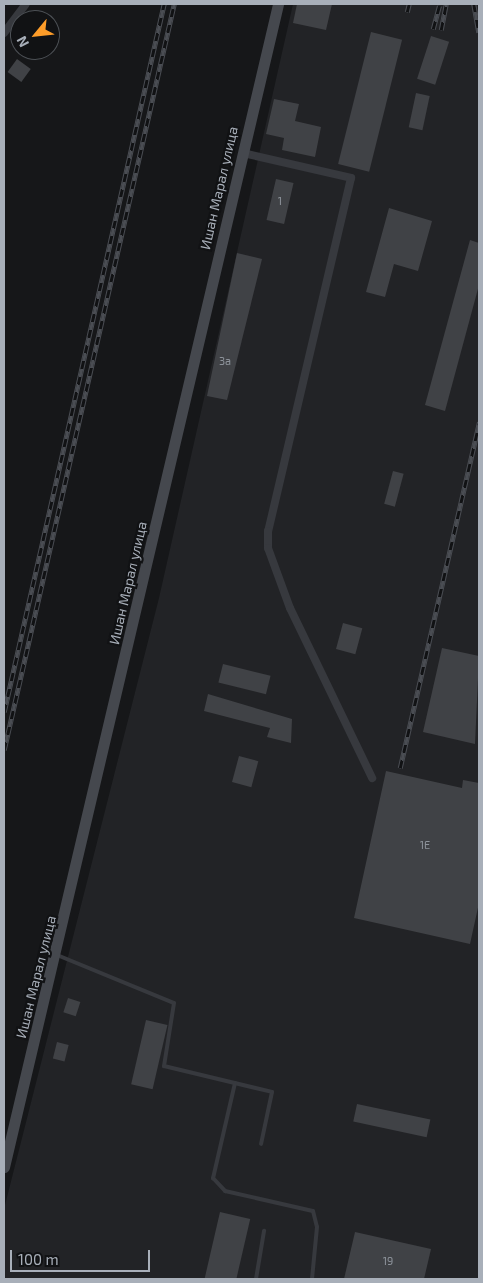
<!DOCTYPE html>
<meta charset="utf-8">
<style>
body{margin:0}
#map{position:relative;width:483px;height:1283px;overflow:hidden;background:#161719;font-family:"Exo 2",sans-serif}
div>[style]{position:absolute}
.built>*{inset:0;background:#222326}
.building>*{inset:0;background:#404246;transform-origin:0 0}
.lane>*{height:4px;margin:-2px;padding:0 2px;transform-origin:2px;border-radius:2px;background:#37393e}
.street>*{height:8px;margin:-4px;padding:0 4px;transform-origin:4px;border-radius:4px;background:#37393e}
.secondary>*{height:11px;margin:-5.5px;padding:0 5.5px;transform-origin:5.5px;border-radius:5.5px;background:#45484e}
.rail>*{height:4.5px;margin-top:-2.25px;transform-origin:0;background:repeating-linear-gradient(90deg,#111214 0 8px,#4a4d53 0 16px);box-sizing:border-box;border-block:1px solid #4a4d53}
span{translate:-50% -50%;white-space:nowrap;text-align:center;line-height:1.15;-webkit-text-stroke:4.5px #111214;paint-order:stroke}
.number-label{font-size:11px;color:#8e949c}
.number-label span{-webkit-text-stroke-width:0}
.street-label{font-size:14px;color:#a8afb9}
.frame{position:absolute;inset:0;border:5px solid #a8afb9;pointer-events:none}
.north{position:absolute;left:10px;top:10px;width:50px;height:50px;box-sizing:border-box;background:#111214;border:1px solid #4d5156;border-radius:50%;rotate:242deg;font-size:14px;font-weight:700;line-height:20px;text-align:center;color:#a8afb9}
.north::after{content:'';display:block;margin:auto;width:18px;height:22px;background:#fe9d29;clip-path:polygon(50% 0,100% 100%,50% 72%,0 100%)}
.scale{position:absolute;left:10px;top:1250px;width:140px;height:22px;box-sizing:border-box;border:2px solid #a8afb9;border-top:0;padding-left:6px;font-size:15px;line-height:18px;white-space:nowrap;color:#a8afb9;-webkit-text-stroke:4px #111214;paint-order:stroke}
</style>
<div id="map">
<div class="built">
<i style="clip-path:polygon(293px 4px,479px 4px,479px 1279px,4px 1279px,4px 1209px,159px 598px)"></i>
</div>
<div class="building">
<i style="clip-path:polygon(297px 4px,332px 4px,326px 30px,293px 23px)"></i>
<i style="left:371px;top:32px;width:32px;height:136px;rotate:14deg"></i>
<i style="left:431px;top:36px;width:19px;height:45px;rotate:18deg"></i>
<i style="left:17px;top:59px;width:17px;height:16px;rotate:36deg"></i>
<i style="left:416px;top:93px;width:14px;height:35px;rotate:12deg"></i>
<i style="clip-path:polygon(274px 99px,299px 104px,295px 121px,321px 127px,315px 157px,282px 150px,284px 138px,266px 134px)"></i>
<i style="left:276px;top:179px;width:18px;height:42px;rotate:13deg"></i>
<i style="clip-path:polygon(389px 208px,432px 221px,418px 271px,394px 264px,385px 297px,366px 292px)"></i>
<i style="clip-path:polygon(470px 240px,479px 243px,479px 285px,445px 411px,425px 405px)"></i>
<i style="clip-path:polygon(237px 253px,262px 259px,227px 400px,207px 396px)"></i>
<i style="left:393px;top:471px;width:11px;height:34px;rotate:15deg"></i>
<i style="left:343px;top:623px;width:20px;height:27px;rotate:15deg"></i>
<i style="clip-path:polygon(442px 648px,479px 656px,475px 744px,423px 732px)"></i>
<i style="left:223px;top:664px;width:49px;height:19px;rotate:14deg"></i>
<i style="clip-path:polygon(208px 694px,292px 719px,291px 743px,267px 737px,270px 728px,204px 711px)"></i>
<i style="left:239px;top:756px;width:20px;height:27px;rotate:15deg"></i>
<i style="clip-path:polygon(386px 771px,462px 788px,463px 780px,479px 783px,479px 903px,470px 944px,354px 918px)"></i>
<i style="left:68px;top:998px;width:13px;height:15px;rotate:18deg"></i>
<i style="left:146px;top:1020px;width:22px;height:66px;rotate:13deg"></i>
<i style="left:57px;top:1042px;width:12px;height:17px;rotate:14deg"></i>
<i style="left:357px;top:1104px;width:75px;height:18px;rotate:12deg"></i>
<i style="left:220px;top:1212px;width:31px;height:69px;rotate:13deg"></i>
<i style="clip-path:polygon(355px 1232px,431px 1249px,424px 1279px,344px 1279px)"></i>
</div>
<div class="lane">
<i style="left:57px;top:955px;width:126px;rotate:22.3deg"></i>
<i style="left:174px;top:1003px;width:64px;rotate:99deg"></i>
<i style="left:164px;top:1066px;width:111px;rotate:13.5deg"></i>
<i style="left:272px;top:1092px;width:53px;rotate:101.9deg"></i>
<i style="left:235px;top:1083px;width:98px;rotate:103deg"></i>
<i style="left:213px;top:1178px;width:18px;rotate:47deg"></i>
<i style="left:225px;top:1191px;width:90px;rotate:12.8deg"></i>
<i style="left:313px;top:1211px;width:16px;rotate:76deg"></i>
<i style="left:317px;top:1227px;width:52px;rotate:95.5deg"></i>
<i style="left:256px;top:1279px;width:49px;rotate:-80.5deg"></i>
</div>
<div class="street">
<i style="left:4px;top:33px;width:36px;rotate:-53deg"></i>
<i style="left:243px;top:153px;width:111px;rotate:13deg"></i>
<i style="left:351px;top:178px;width:363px;rotate:103.2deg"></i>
<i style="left:268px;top:531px;width:17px;rotate:90deg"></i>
<i style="left:268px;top:548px;width:64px;rotate:69.9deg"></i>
<i style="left:290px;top:608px;width:189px;rotate:64.2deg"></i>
</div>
<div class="secondary">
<i style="left:4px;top:1167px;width:1195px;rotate:-76.74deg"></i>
</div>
<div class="rail">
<i style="left:474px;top:4px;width:29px;rotate:80deg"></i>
<i style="left:407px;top:12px;width:8px;rotate:-76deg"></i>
<i style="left:433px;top:29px;width:24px;rotate:-75deg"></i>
<i style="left:441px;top:30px;width:26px;rotate:-79deg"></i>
<i style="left:4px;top:712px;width:726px;rotate:-77.27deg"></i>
<i style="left:4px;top:750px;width:765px;rotate:-77.16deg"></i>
<i style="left:400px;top:768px;width:355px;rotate:-77.1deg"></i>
</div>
<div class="number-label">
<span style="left:280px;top:201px">1</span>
<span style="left:225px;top:361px">3а</span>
<span style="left:425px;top:845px">1Е</span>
<span style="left:388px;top:1261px">19</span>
</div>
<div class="street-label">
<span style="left:219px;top:188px;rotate:-77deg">Ишан Марал улица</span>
<span style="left:128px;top:583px;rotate:-77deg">Ишан Марал улица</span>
<span style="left:36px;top:977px;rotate:-76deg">Ишан Марал улица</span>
</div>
<div class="frame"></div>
<div class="north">N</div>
<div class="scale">100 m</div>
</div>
